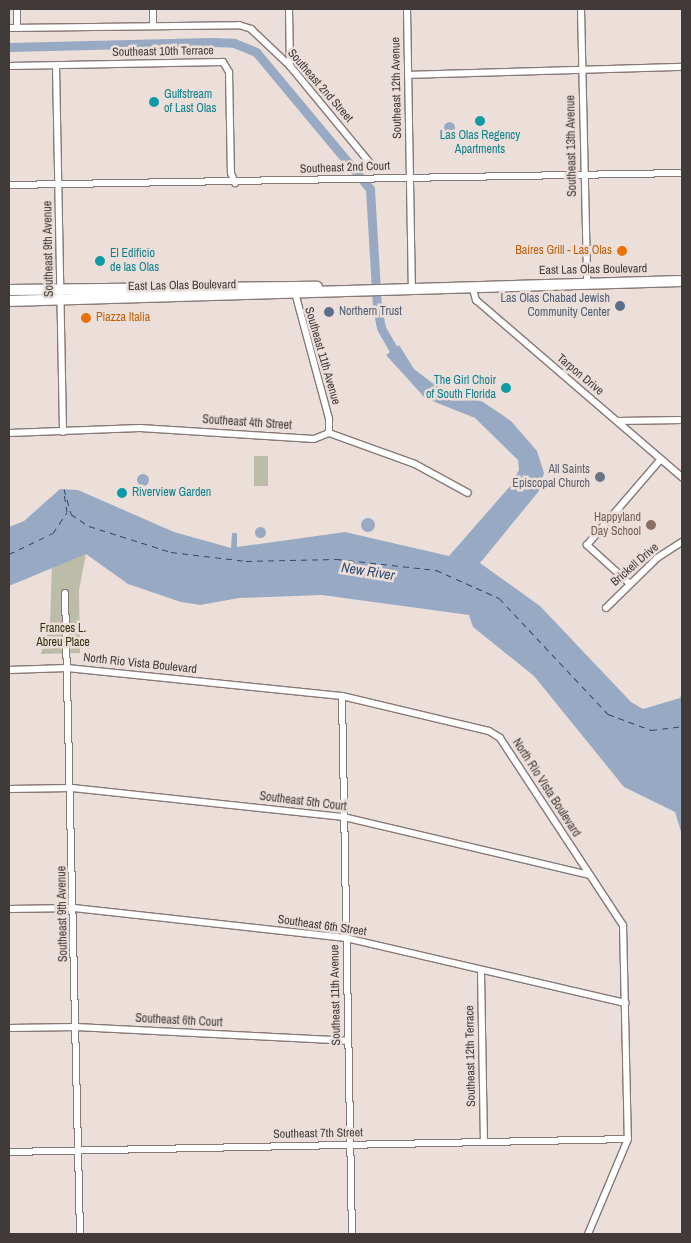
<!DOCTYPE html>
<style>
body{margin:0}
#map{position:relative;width:691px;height:1243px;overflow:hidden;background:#ecdfda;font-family:"Archivo Narrow",sans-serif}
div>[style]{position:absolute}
.green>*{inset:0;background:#bbbda8;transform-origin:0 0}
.water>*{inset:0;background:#98aac3}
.round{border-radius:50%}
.canal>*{height:9px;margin:-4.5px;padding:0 4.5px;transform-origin:4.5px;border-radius:4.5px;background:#98aac3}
.ferry>*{height:1px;margin-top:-0.5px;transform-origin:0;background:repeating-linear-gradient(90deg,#2f496f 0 6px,transparent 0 11px)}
.roads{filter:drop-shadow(1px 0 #867a76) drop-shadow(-1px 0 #867a76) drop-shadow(0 1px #867a76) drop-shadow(0 -1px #867a76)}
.minor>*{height:6px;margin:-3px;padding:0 3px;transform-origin:3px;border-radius:3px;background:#fff}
.primary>*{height:10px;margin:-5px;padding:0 5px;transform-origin:5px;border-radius:5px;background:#fff}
.dots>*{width:14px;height:14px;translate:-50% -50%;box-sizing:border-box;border:2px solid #ecdfda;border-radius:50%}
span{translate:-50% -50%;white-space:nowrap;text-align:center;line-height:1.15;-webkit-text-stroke:5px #ecdfda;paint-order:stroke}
.street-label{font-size:12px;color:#403b39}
.culture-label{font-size:12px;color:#0d838f}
.left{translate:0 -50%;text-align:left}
.right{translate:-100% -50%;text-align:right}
.food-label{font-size:12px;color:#c56008}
.service-label{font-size:12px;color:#4e5e75}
.worship-label{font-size:12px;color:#5b616d}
.education-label{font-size:12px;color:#785e54}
.park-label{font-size:12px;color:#32330c}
.water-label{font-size:14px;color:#2f496f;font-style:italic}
.frame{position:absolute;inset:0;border:10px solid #403b39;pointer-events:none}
</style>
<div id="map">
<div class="green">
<i style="left:254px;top:456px;width:14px;height:30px"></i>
<i style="clip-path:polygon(86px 554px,79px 590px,80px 653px,41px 654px,50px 622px,52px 564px)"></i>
</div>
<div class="water">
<i class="round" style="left:443.5px;top:121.5px;width:11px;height:11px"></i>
<i style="clip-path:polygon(399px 345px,414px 369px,435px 385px,483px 402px,511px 421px,537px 451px,544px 473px,539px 491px,480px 563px,540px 606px,631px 702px,643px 709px,680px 698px,682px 693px,682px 835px,675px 812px,624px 787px,534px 676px,473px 627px,469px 615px,322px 595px,239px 598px,200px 605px,181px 602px,128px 584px,86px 554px,9px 586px,9px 527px,24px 521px,60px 489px,78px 490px,174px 532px,231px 548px,232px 533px,237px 533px,237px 547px,345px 532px,449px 556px,511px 485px,519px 470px,518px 460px,475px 418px,425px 398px,386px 355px)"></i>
<i class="round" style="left:137px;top:474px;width:12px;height:12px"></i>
<i class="round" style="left:361px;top:518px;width:14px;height:14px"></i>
<i class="round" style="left:254.5px;top:526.5px;width:11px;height:11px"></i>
</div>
<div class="canal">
<i style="left:9px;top:47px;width:202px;rotate:-1.4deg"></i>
<i style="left:211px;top:42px;width:23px;rotate:2deg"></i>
<i style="left:234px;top:43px;width:24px;rotate:22deg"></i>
<i style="left:256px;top:52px;width:178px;rotate:50.2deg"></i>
<i style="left:370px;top:189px;width:118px;rotate:86.6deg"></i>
<i style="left:377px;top:307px;width:21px;rotate:79deg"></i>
<i style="left:381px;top:328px;width:24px;rotate:60deg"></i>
</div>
<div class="ferry">
<i style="left:64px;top:489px;width:26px;rotate:74deg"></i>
<i style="left:71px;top:514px;width:22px;rotate:34deg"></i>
<i style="left:89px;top:526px;width:86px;rotate:17.6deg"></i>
<i style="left:171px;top:552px;width:76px;rotate:6.8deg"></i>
<i style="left:246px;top:561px;width:91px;rotate:-1.3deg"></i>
<i style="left:337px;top:559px;width:100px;rotate:6.3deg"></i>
<i style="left:436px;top:570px;width:69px;rotate:24deg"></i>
<i style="left:499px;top:598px;width:159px;rotate:46.8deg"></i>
<i style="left:608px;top:714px;width:46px;rotate:20.4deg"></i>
<i style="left:651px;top:730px;width:31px;rotate:-7deg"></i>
<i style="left:9px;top:554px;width:49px;rotate:-25.5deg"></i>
<i style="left:53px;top:533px;width:25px;rotate:-56deg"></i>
<i style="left:67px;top:512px;width:19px;rotate:-99deg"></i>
</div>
<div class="roads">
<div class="minor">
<i style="left:17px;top:9px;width:19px;rotate:90deg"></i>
<i style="left:289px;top:9px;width:57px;rotate:89deg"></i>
<i style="left:407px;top:9px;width:278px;rotate:89deg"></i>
<i style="left:581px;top:9px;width:274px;rotate:88.7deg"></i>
<i style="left:153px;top:25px;width:16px;rotate:-90deg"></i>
<i style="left:9px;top:28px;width:230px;rotate:-0.7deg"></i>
<i style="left:239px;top:25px;width:13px;rotate:18deg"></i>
<i style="left:251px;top:29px;width:54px;rotate:43.5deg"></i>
<i style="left:290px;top:66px;width:126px;rotate:50.5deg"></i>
<i style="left:9px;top:66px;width:214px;rotate:-1.1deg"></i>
<i style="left:223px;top:62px;width:12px;rotate:59deg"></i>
<i style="left:229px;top:72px;width:101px;rotate:88.9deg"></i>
<i style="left:231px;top:173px;width:11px;rotate:68deg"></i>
<i style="left:56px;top:66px;width:366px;rotate:88.9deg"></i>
<i style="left:408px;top:75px;width:274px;rotate:-1.7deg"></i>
<i style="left:9px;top:185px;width:673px;rotate:-1.02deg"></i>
<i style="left:472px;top:286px;width:15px;rotate:74deg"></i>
<i style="left:476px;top:300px;width:272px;rotate:40.7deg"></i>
<i style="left:294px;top:289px;width:135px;rotate:74.9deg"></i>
<i style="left:329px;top:419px;width:14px;rotate:90deg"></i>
<i style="left:618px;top:421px;width:64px;rotate:-0.9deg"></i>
<i style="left:9px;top:433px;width:131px;rotate:-2.2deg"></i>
<i style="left:140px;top:428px;width:174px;rotate:3.6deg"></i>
<i style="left:314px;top:439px;width:16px;rotate:-22deg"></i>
<i style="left:329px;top:433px;width:91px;rotate:19.8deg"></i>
<i style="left:415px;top:464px;width:60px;rotate:28.7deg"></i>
<i style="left:629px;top:583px;width:57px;rotate:-137.9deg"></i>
<i style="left:587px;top:545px;width:113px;rotate:-49.3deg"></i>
<i style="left:65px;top:593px;width:641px;rotate:88.66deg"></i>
<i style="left:606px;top:608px;width:71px;rotate:-44.4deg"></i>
<i style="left:657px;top:558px;width:30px;rotate:-33deg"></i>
<i style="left:9px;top:670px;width:58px;rotate:-2deg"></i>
<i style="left:67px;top:668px;width:276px;rotate:5.8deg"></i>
<i style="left:342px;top:696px;width:151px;rotate:13.4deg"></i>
<i style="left:489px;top:731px;width:13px;rotate:32deg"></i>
<i style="left:500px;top:738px;width:224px;rotate:56.7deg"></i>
<i style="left:623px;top:925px;width:214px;rotate:88.7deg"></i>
<i style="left:628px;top:1139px;width:103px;rotate:112.8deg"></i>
<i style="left:342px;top:696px;width:538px;rotate:88.94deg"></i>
<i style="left:9px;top:789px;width:63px;rotate:-0.9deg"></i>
<i style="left:72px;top:788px;width:274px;rotate:6.1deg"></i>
<i style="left:344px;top:817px;width:252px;rotate:13.3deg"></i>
<i style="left:9px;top:909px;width:65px;rotate:-0.9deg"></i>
<i style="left:74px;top:908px;width:274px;rotate:6.3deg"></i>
<i style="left:346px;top:938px;width:287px;rotate:13.1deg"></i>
<i style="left:481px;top:972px;width:169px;rotate:89deg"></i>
<i style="left:9px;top:1028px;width:67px;rotate:-0.9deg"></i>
<i style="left:76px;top:1027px;width:272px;rotate:2.9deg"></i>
<i style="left:9px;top:1152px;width:619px;rotate:-1.2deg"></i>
</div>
<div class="primary">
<i style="left:9px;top:290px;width:308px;rotate:-0.6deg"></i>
<i style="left:9px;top:301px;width:673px;rotate:-1.7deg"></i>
</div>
</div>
<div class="dots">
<i style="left:154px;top:102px;background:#0f9aa8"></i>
<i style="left:480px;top:121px;background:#0f9aa8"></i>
<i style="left:622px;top:251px;background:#e8710a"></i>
<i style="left:100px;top:261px;background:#0f9aa8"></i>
<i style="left:620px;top:306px;background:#5c6f8a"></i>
<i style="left:329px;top:312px;background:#5c6f8a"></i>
<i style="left:86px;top:318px;background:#e8710a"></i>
<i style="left:506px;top:388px;background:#0f9aa8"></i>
<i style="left:600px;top:477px;background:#6b7280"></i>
<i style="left:122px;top:493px;background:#0f9aa8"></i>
<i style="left:651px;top:525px;background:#8d6e63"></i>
</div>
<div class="street-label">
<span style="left:163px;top:52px;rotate:-1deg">Southeast 10th Terrace</span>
<span style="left:320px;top:86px;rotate:49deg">Southeast 2nd Street</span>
<span style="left:397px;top:88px;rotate:-91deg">Southeast 12th Avenue</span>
<span style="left:572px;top:146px;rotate:-91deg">Southeast 13th Avenue</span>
<span style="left:345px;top:168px;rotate:-2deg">Southeast 2nd Court</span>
<span style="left:49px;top:249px;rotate:-91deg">Southeast 9th Avenue</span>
<span style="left:593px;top:270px;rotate:-1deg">East Las Olas Boulevard</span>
<span style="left:182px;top:286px;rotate:-1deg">East Las Olas Boulevard</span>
<span style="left:322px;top:356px;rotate:74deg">Southeast 11th Avenue</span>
<span style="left:580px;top:375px;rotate:40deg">Tarpon Drive</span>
<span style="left:247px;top:423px;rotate:4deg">Southeast 4th Street</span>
<span style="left:635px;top:565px;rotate:-41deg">Brickell Drive</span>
<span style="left:140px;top:664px;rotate:6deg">North Rio Vista Boulevard</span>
<span style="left:546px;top:788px;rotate:57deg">North Rio Vista Boulevard</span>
<span style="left:303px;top:802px;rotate:7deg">Southeast 5th Court</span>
<span style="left:63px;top:914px;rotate:-91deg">Southeast 9th Avenue</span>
<span style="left:322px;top:926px;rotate:8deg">Southeast 6th Street</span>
<span style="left:336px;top:995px;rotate:-91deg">Southeast 11th Avenue</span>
<span style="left:179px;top:1021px;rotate:3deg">Southeast 6th Court</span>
<span style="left:471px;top:1056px;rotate:-91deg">Southeast 12th Terrace</span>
<span style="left:318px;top:1134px;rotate:-1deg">Southeast 7th Street</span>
</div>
<div class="culture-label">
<span class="left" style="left:164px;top:102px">Gulfstream<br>of Last Olas</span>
<span style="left:480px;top:143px">Las Olas Regency<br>Apartments</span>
<span class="left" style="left:110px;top:261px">El Edificio<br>de las Olas</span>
<span class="right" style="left:496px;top:388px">The Girl Choir<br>of South Florida</span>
<span class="left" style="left:132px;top:493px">Riverview Garden</span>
</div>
<div class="food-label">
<span class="right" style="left:612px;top:251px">Baires Grill - Las Olas</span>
<span class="left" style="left:96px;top:318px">Piazza Italia</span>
</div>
<div class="service-label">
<span class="right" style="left:610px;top:306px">Las Olas Chabad Jewish<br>Community Center</span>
<span class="left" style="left:339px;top:312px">Northern Trust</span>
</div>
<div class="worship-label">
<span class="right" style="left:590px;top:477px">All Saints<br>Episcopal Church</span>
</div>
<div class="education-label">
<span class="right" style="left:641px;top:525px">Happyland<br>Day School</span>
</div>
<div class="park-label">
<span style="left:63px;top:636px">Frances L.<br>Abreu Place</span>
</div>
<div class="water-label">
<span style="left:368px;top:571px;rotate:9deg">New River</span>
</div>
<div class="frame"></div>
</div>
